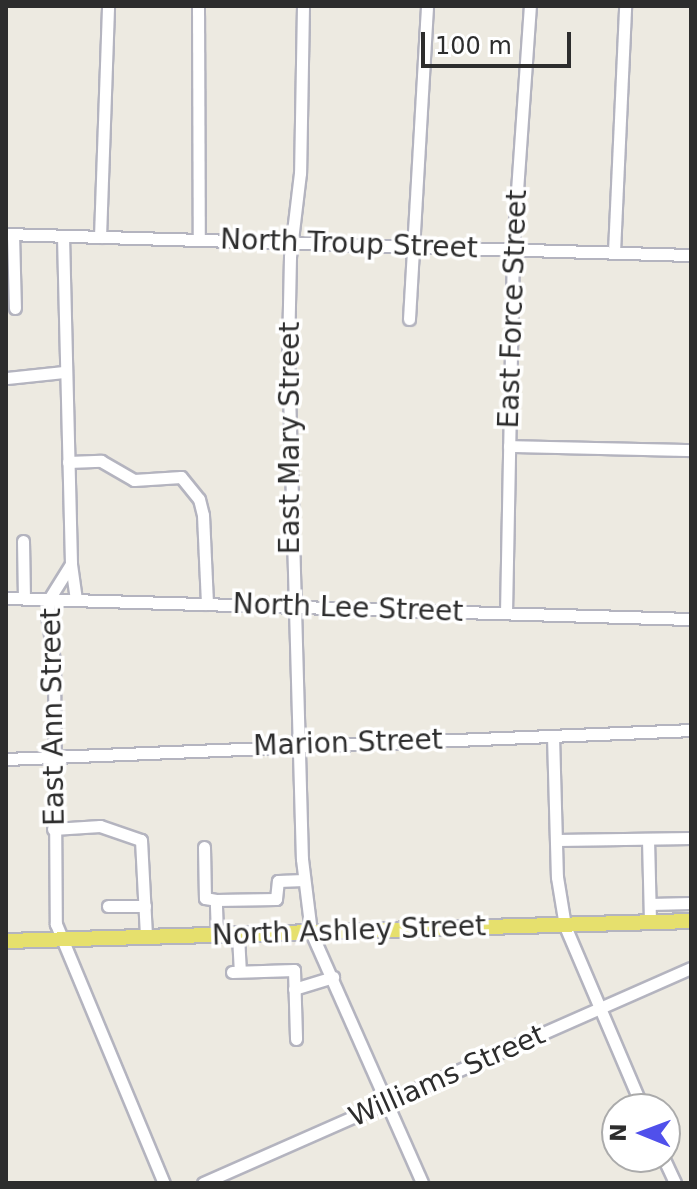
<!DOCTYPE html>
<style>
body{margin:0}
#map{position:relative;width:697px;height:1189px;overflow:hidden;background:#edeae1;font-family:"DejaVu Sans",sans-serif}
div>[style]{position:absolute}
.roads{filter:drop-shadow(2px 0 #b4b4bf) drop-shadow(-2px 0 #b4b4bf) drop-shadow(0 2px #b4b4bf) drop-shadow(0 -2px #b4b4bf)}
.minor>*{height:11px;margin:-5.5px;padding:0 5.5px;transform-origin:5.5px;border-radius:5.5px;background:#fff}
.major>*{height:14px;margin:-7px;padding:0 7px;transform-origin:7px;border-radius:7px;background:#e6e06d}
span{translate:-50% -50%;white-space:nowrap;text-align:center;line-height:1.15;-webkit-text-stroke:7px #fff;paint-order:stroke}
.street-label{font-size:28px;color:#2d2d2d}
.frame{position:absolute;inset:0;border:8px solid #2d2d2d;pointer-events:none}
.north{position:absolute;left:601px;top:1093px;width:80px;height:80px;box-sizing:border-box;background:#fff;border:2px solid #ababab;border-radius:50%;rotate:271deg;font-size:22px;font-weight:700;line-height:32px;text-align:center;color:#2d2d2d}
.north::after{content:'';display:block;margin:auto;width:28px;height:36px;background:#5050eb;clip-path:polygon(50% 0,100% 100%,50% 72%,0 100%)}
.scale{position:absolute;left:421px;top:32px;width:150px;height:36px;box-sizing:border-box;border:4px solid #2d2d2d;border-top:0;padding-left:10px;font-size:24px;line-height:28px;white-space:nowrap;color:#2d2d2d;-webkit-text-stroke:6px #fff;paint-order:stroke}
</style>
<div id="map">
<div class="roads">
<div class="minor">
<i style="left:198px;top:6px;width:234px;rotate:89.8deg"></i>
<i style="left:303px;top:6px;width:167px;rotate:91deg"></i>
<i style="left:300px;top:173px;width:85px;rotate:96.8deg"></i>
<i style="left:290px;top:257px;width:99px;rotate:91.2deg"></i>
<i style="left:288px;top:356px;width:503px;rotate:88.41deg"></i>
<i style="left:302px;top:859px;width:74px;rotate:83deg"></i>
<i style="left:311px;top:932px;width:274px;rotate:66.1deg"></i>
<i style="left:6px;top:234px;width:685px;rotate:1.76deg"></i>
<i style="left:13px;top:234px;width:74px;rotate:88.5deg"></i>
<i style="left:63px;top:236px;width:328px;rotate:88.6deg"></i>
<i style="left:71px;top:564px;width:40px;rotate:122deg"></i>
<i style="left:50px;top:598px;width:17px;rotate:100deg"></i>
<i style="left:47px;top:615px;width:47px;rotate:81.3deg"></i>
<i style="left:54px;top:661px;width:263px;rotate:89.6deg"></i>
<i style="left:56px;top:924px;width:281px;rotate:67.4deg"></i>
<i style="left:100px;top:237px;width:231px;rotate:-88deg"></i>
<i style="left:614px;top:252px;width:246px;rotate:-87.4deg"></i>
<i style="left:409px;top:319px;width:314px;rotate:-86.7deg"></i>
<i style="left:7px;top:378px;width:57px;rotate:-6deg"></i>
<i style="left:509px;top:446px;width:182px;rotate:1.3deg"></i>
<i style="left:68px;top:462px;width:33px;rotate:-2deg"></i>
<i style="left:101px;top:461px;width:38px;rotate:30deg"></i>
<i style="left:134px;top:480px;width:47px;rotate:-3.7deg"></i>
<i style="left:181px;top:477px;width:28px;rotate:51deg"></i>
<i style="left:199px;top:499px;width:16px;rotate:76deg"></i>
<i style="left:203px;top:515px;width:89px;rotate:87.4deg"></i>
<i style="left:23px;top:541px;width:57px;rotate:89deg"></i>
<i style="left:71px;top:564px;width:35px;rotate:82deg"></i>
<i style="left:6px;top:598px;width:685px;rotate:1.76deg"></i>
<i style="left:506px;top:613px;width:365px;rotate:-88.9deg"></i>
<i style="left:513px;top:248px;width:243px;rotate:-86deg"></i>
<i style="left:553px;top:736px;width:141px;rotate:88.4deg"></i>
<i style="left:557px;top:877px;width:50px;rotate:80.7deg"></i>
<i style="left:565px;top:926px;width:199px;rotate:66.9deg"></i>
<i style="left:6px;top:759px;width:686px;rotate:-2.42deg"></i>
<i style="left:53px;top:829px;width:47px;rotate:-3.7deg"></i>
<i style="left:100px;top:826px;width:43px;rotate:18.9deg"></i>
<i style="left:141px;top:840px;width:97px;rotate:87deg"></i>
<i style="left:648px;top:839px;width:83px;rotate:88.6deg"></i>
<i style="left:557px;top:840px;width:134px;rotate:-0.9deg"></i>
<i style="left:204px;top:847px;width:51px;rotate:88.9deg"></i>
<i style="left:205px;top:898px;width:11px;rotate:10deg"></i>
<i style="left:650px;top:904px;width:41px;rotate:-1.4deg"></i>
<i style="left:108px;top:906px;width:37px"></i>
<i style="left:217px;top:935px;width:35px;rotate:-92deg"></i>
<i style="left:216px;top:900px;width:60px;rotate:-1deg"></i>
<i style="left:276px;top:899px;width:18px;rotate:-84deg"></i>
<i style="left:278px;top:881px;width:26px;rotate:-2deg"></i>
<i style="left:238px;top:935px;width:36px;rotate:87deg"></i>
<i style="left:232px;top:972px;width:62px;rotate:-1.8deg"></i>
<i style="left:294px;top:970px;width:69px;rotate:88.3deg"></i>
<i style="left:294px;top:989px;width:41px;rotate:-17.1deg"></i>
<i style="left:663px;top:1157px;width:29px;rotate:65deg"></i>
<i style="left:203px;top:1183px;width:533px;rotate:-23.78deg"></i>
</div>
<div class="major">
<i style="left:6px;top:941px;width:685px;rotate:-1.67deg"></i>
</div>
</div>
<div class="street-label">
<span style="left:349px;top:244px;rotate:2deg">North Troup Street</span>
<span style="left:513px;top:309px;rotate:-88deg">East Force Street</span>
<span style="left:290px;top:438px;rotate:-90deg">East Mary Street</span>
<span style="left:348px;top:608px;rotate:2deg">North Lee Street</span>
<span style="left:53px;top:717px;rotate:-91deg">East Ann Street</span>
<span style="left:348px;top:743px;rotate:-2deg">Marion Street</span>
<span style="left:349px;top:931px;rotate:-2deg">North Ashley Street</span>
<span style="left:447px;top:1076px;rotate:-24deg">Williams Street</span>
</div>
<div class="frame"></div>
<div class="north">N</div>
<div class="scale">100 m</div>
</div>
